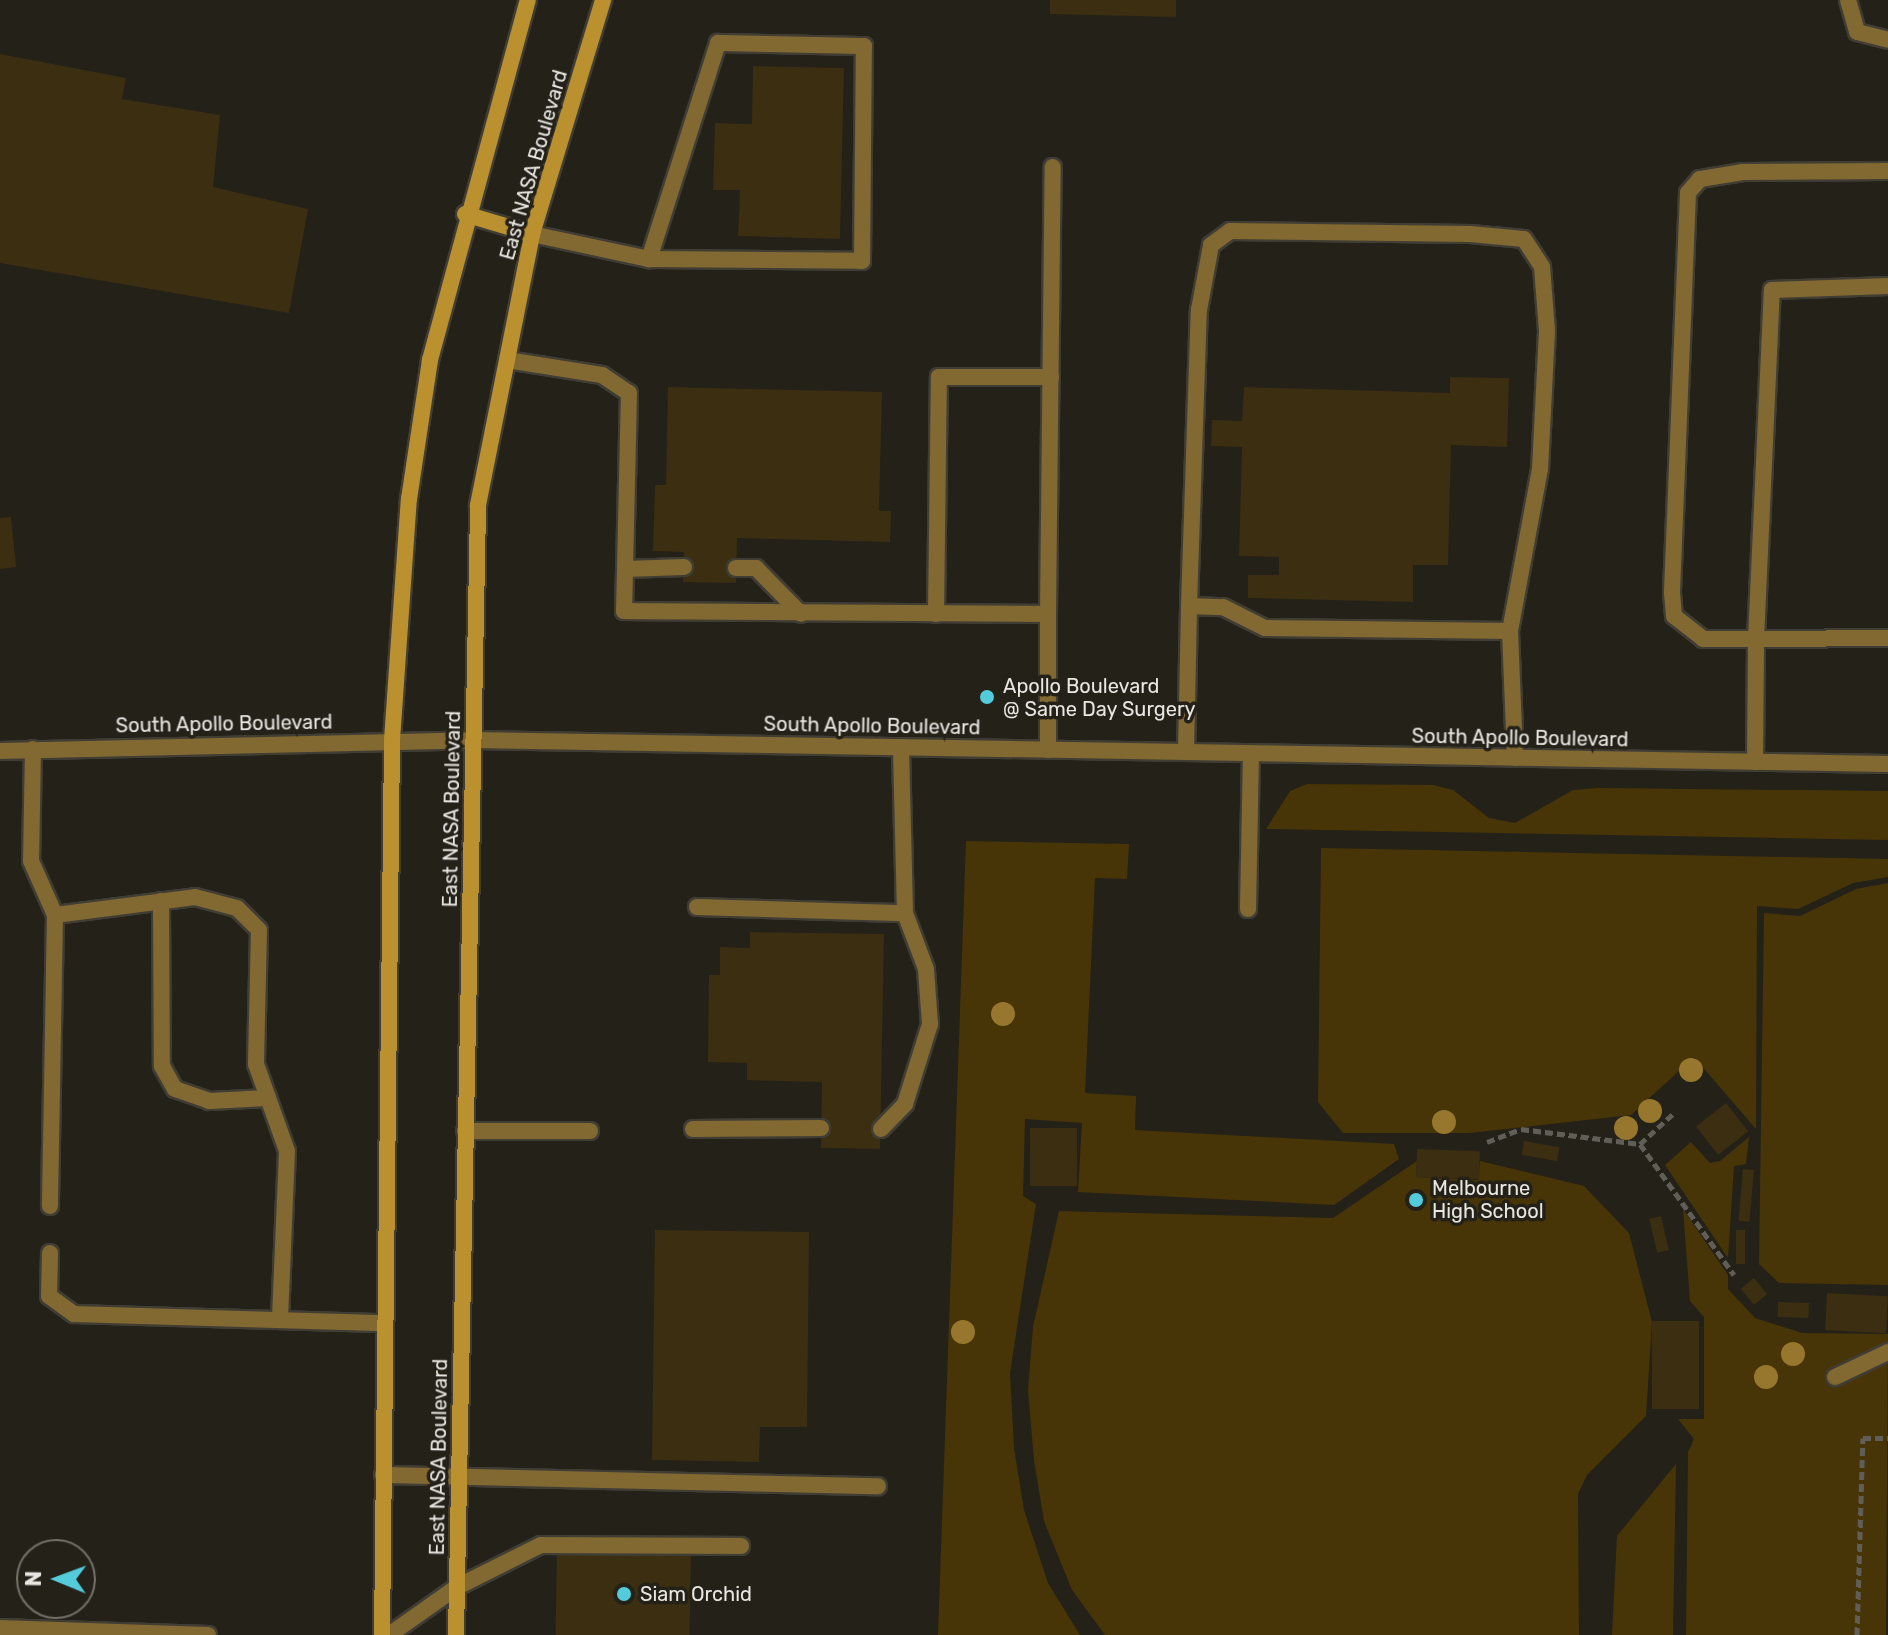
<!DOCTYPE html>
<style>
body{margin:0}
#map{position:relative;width:1888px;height:1635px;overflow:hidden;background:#242119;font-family:Rubik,sans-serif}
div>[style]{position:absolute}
.green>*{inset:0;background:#483507}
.building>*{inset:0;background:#3b2e11;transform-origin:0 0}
.path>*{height:5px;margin-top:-2.5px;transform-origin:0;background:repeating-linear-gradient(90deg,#615e57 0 8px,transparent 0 12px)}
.roads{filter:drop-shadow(2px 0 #403d35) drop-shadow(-2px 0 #403d35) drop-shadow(0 2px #403d35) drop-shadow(0 -2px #403d35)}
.service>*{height:16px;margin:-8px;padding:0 8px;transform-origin:8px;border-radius:8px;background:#826931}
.tertiary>*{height:16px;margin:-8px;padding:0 8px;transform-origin:8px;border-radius:8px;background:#826931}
.secondary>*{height:16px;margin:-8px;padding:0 8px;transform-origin:8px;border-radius:8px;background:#ba912e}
.trees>*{width:24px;height:24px;margin:-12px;border-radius:50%;background:#96772d}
.dots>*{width:22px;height:22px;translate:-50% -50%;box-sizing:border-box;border:4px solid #242119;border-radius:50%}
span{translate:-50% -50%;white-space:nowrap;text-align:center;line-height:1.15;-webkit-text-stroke:7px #242119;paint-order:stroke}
.street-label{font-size:20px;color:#e9e7e2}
.poi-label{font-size:20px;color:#e9e7e2}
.left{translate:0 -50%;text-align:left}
.north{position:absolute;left:16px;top:1539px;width:80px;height:80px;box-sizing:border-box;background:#242119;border:2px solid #737069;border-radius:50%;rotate:271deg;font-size:22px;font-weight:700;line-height:32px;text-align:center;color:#e9e7e2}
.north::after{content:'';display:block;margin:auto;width:28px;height:36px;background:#53cbda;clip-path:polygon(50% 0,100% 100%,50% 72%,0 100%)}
</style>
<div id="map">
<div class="green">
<i style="clip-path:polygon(1307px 784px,1433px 785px,1453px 790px,1489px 818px,1515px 823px,1573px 790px,1598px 788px,1888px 791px,1888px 840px,1266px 829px,1290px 791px)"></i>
<i style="clip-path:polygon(966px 841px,1129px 844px,1127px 879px,1095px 878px,1085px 1093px,1136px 1096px,1135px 1130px,1394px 1144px,1399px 1159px,1334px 1205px,1078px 1192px,1082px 1123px,1025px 1119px,1023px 1196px,1036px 1204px,1010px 1373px,1014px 1448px,1024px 1510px,1048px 1583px,1080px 1635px,938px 1635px)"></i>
<i style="clip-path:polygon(1321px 848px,1888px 859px,1888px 877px,1853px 883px,1798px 909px,1757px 906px,1756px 1129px,1694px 1057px,1631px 1115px,1469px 1133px,1343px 1133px,1318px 1102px)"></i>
<i style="clip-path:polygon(1888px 883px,1888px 1285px,1779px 1283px,1759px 1264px,1764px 913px,1800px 916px,1856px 889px)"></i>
<i style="clip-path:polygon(1749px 1137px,1746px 1164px,1734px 1166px,1728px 1258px,1665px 1165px,1691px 1142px,1710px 1163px,1720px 1161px)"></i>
<i style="clip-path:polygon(1417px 1161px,1416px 1177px,1478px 1180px,1480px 1161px,1584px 1186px,1629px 1233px,1652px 1322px,1646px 1416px,1587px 1475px,1578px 1494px,1579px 1635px,1105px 1635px,1072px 1590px,1044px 1521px,1034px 1460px,1028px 1390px,1033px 1327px,1059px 1211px,1333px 1218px)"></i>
<i style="clip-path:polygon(1683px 1209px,1728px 1275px,1728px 1289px,1755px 1318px,1802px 1333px,1888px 1334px,1886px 1635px,1686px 1635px,1688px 1452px,1694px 1439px,1678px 1419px,1704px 1419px,1704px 1317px,1690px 1301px)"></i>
<i style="clip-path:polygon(1676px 1464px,1673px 1635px,1612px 1635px,1617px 1536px)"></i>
</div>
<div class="building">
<i style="clip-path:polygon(1050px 0,1176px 0,1176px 17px,1050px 14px)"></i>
<i style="clip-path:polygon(0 54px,126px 78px,122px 99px,220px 115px,213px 187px,308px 209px,289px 313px,0 263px)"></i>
<i style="clip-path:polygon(753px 66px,844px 68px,840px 239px,738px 236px,740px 190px,713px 190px,715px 123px,752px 124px)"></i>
<i style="clip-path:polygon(1450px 377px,1509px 378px,1507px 447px,1451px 445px,1448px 565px,1413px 565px,1413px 602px,1248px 598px,1248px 575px,1279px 575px,1279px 557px,1239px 556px,1242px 447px,1211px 446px,1212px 420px,1242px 421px,1244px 387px,1450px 393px)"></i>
<i style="clip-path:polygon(668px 387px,882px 392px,879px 511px,891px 511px,890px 542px,737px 538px,736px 583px,683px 582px,684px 552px,653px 551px,655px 485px,666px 485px)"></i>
<i style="clip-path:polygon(11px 517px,16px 567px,0 569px,0 518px)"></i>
<i style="clip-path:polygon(750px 932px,884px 934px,880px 1149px,821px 1148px,822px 1082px,747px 1080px,747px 1063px,708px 1062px,709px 975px,720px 975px,720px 947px,750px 948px)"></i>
<i style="left:1726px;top:1103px;width:36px;height:38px;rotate:52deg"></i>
<i style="left:1030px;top:1128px;width:47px;height:58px"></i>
<i style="left:1524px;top:1141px;width:36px;height:14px;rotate:10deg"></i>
<i style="left:1417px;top:1149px;width:63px;height:28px;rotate:2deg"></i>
<i style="left:1743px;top:1169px;width:11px;height:52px;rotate:5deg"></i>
<i style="left:1661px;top:1216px;width:35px;height:12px;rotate:77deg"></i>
<i style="clip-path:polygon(655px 1230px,809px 1232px,807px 1427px,760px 1427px,759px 1462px,652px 1460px)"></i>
<i style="left:1736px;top:1230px;width:9px;height:34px"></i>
<i style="left:1754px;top:1278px;width:21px;height:17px;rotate:51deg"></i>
<i style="left:1827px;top:1293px;width:61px;height:37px;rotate:3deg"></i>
<i style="left:1778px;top:1302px;width:31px;height:15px;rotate:2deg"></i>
<i style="left:1652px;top:1321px;width:47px;height:88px"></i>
<i style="left:557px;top:1550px;width:134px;height:85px;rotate:1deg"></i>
</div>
<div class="path">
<i style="left:1487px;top:1142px;width:36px;rotate:-21deg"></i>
<i style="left:1521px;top:1129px;width:120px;rotate:7.2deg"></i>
<i style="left:1640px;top:1144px;width:161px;rotate:54.3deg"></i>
<i style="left:1640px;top:1144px;width:46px;rotate:-42.4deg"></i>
<i style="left:1857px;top:1635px;width:197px;rotate:-88.3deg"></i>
<i style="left:1863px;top:1438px;width:25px"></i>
</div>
<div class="roads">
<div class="service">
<i style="left:1848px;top:0;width:33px;rotate:74deg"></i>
<i style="left:1857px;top:32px;width:32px;rotate:14deg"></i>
<i style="left:1888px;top:171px;width:145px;rotate:179.6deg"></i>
<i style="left:1743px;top:172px;width:44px;rotate:170.8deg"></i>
<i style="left:1700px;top:179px;width:18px;rotate:131deg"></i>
<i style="left:1688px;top:193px;width:400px;rotate:92.3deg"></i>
<i style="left:1672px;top:593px;width:23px;rotate:85deg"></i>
<i style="left:1674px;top:616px;width:37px;rotate:38deg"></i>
<i style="left:1703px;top:639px;width:53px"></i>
<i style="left:1756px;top:639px;width:349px;rotate:-87.4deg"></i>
<i style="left:1772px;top:290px;width:116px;rotate:-2deg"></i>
<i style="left:532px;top:234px;width:120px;rotate:12.1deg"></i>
<i style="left:649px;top:259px;width:213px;rotate:0.5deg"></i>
<i style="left:862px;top:261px;width:215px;rotate:-89.5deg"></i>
<i style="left:864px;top:46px;width:146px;rotate:-178.8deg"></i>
<i style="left:718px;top:43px;width:227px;rotate:107.7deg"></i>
<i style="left:507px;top:360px;width:96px;rotate:9deg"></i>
<i style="left:602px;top:375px;width:32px;rotate:34deg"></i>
<i style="left:629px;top:393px;width:218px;rotate:91.3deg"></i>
<i style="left:624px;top:611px;width:424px;rotate:0.4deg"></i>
<i style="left:1048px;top:614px;width:136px;rotate:90deg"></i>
<i style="left:736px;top:568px;width:20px"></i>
<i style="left:756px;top:568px;width:64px;rotate:45.6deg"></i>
<i style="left:625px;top:569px;width:59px;rotate:-1.9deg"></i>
<i style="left:1189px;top:606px;width:296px;rotate:-88.1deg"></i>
<i style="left:1199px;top:310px;width:66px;rotate:-79.5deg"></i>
<i style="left:1211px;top:245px;width:24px;rotate:-36deg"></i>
<i style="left:1230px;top:231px;width:240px;rotate:0.7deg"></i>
<i style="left:1470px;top:234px;width:54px;rotate:5.3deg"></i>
<i style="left:1524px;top:239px;width:33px;rotate:57deg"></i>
<i style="left:1542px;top:267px;width:64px;rotate:85.5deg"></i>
<i style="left:1547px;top:331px;width:138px;rotate:92.9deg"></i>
<i style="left:1540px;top:469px;width:165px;rotate:100.5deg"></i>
<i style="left:936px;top:614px;width:237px;rotate:-89.3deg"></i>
<i style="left:939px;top:377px;width:112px"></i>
<i style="left:1048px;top:614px;width:447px;rotate:-89.4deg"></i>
<i style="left:33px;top:749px;width:112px;rotate:91deg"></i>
<i style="left:31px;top:861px;width:59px;rotate:66deg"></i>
<i style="left:55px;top:915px;width:291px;rotate:91deg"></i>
<i style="left:1186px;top:752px;width:146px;rotate:-88.8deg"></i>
<i style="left:1189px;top:606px;width:34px;rotate:2deg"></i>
<i style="left:1223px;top:607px;width:47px;rotate:26.6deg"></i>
<i style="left:1265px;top:628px;width:245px;rotate:0.7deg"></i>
<i style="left:1510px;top:631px;width:127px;rotate:87.7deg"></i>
<i style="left:1755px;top:762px;width:123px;rotate:-89.5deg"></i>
<i style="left:1756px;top:639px;width:132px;rotate:-0.4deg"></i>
<i style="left:161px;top:901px;width:165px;rotate:89.7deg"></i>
<i style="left:162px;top:1066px;width:26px;rotate:61deg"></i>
<i style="left:175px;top:1089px;width:36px;rotate:19deg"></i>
<i style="left:209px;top:1101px;width:59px;rotate:-2.9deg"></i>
<i style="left:697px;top:907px;width:208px;rotate:1.7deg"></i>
<i style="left:905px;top:913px;width:166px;rotate:-91.4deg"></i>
<i style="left:1248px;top:909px;width:156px;rotate:-88.9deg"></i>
<i style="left:55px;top:915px;width:141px;rotate:-7.3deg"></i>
<i style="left:195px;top:897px;width:43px;rotate:14.7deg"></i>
<i style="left:237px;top:908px;width:31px;rotate:45deg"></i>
<i style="left:259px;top:930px;width:134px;rotate:91.3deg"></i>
<i style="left:256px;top:1064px;width:92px;rotate:70.4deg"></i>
<i style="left:287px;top:1151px;width:169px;rotate:92.4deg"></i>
<i style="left:693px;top:1129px;width:128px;rotate:-0.4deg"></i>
<i style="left:881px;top:1129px;width:35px;rotate:-46deg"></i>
<i style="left:905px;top:1104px;width:84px;rotate:-72.6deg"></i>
<i style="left:930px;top:1024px;width:55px;rotate:-94.2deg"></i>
<i style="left:926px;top:969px;width:60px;rotate:-110.6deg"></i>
<i style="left:465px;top:1131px;width:125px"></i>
<i style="left:50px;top:1253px;width:43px;rotate:91.3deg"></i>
<i style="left:49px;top:1296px;width:31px;rotate:36deg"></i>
<i style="left:74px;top:1314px;width:311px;rotate:1.7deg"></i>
<i style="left:1835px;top:1377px;width:59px;rotate:-25.3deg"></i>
<i style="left:383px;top:1475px;width:495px;rotate:1.3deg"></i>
<i style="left:0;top:1628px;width:208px;rotate:1.9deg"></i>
<i style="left:389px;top:1635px;width:83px;rotate:-35.2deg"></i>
<i style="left:457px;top:1587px;width:94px;rotate:-26.6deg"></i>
<i style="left:541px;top:1545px;width:200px;rotate:0.3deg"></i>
</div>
<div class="tertiary">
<i style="left:0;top:751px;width:474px;rotate:-1.3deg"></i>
<i style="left:474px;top:740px;width:1414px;rotate:0.97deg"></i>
</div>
<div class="secondary">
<i style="left:465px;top:214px;width:70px;rotate:16.6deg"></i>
<i style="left:382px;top:1635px;width:895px;rotate:-89.36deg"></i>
<i style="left:392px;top:740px;width:242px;rotate:-86deg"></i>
<i style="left:409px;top:499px;width:141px;rotate:-81.4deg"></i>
<i style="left:430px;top:360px;width:373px;rotate:-74.8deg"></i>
<i style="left:456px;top:1635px;width:1130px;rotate:-88.88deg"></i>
<i style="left:478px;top:505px;width:276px;rotate:-78.7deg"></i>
<i style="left:532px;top:234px;width:245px;rotate:-73.1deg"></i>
</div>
</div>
<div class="trees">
<i style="left:1003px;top:1014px"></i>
<i style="left:1691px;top:1070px"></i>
<i style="left:1650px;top:1111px"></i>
<i style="left:1444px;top:1122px"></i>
<i style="left:1626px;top:1128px"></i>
<i style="left:963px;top:1332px"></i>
<i style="left:1793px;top:1354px"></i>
<i style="left:1766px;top:1377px"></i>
</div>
<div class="dots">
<i style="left:987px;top:697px;background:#53cbda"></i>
<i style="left:1416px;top:1200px;background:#53cbda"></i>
<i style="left:624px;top:1594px;background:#53cbda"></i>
</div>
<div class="street-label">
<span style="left:534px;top:165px;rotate:-74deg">East NASA Boulevard</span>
<span style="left:224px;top:724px;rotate:-1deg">South Apollo Boulevard</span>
<span style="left:872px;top:726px;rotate:1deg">South Apollo Boulevard</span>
<span style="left:1520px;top:738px;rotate:1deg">South Apollo Boulevard</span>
<span style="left:452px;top:809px;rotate:-89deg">East NASA Boulevard</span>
<span style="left:439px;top:1457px;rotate:-89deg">East NASA Boulevard</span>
</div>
<div class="poi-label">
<span class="left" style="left:1003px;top:698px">Apollo Boulevard<br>@ Same Day Surgery</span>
<span class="left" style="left:1432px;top:1200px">Melbourne<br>High School</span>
<span class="left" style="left:640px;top:1594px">Siam Orchid</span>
</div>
<div class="north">N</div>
</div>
